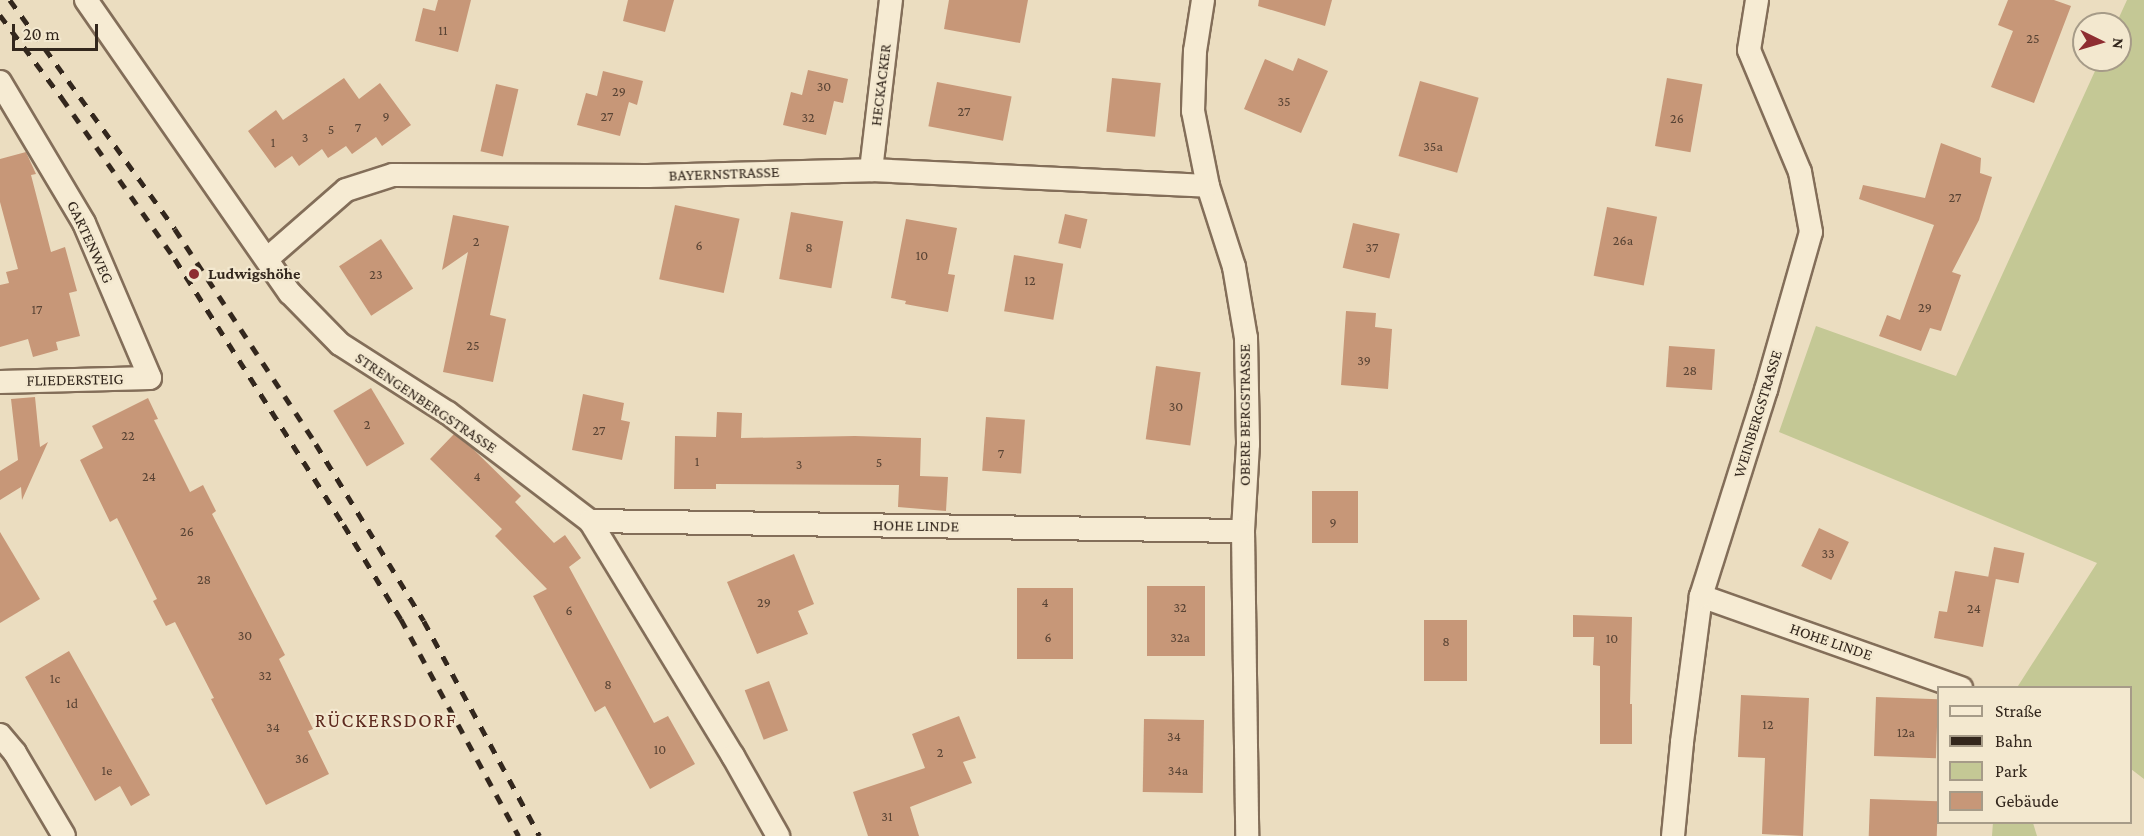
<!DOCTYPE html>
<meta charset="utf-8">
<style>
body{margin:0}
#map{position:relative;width:2144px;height:836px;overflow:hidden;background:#ebddc0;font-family:"Crimson Pro",serif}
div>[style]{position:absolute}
.green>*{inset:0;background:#c4c895}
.building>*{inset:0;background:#c79778;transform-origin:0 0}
.roads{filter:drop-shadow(2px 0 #836e59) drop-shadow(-2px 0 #836e59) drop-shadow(0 2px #836e59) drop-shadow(0 -2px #836e59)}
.minor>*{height:22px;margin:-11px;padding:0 11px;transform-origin:11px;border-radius:11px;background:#f6ebd3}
.rail>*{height:4.5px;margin-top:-2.25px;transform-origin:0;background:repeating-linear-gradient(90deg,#33271d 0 10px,transparent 0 20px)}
.dots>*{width:16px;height:16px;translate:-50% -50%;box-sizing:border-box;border:3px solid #f3e8cf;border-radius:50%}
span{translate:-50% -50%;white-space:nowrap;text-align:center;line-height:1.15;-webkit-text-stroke:4.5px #f3e8cf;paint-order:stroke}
.number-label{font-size:14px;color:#584334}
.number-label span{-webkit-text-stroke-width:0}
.street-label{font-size:16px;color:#33271d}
.poi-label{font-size:16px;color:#33271d;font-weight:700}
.left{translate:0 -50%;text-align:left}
.quarter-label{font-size:20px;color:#5e2a1f;letter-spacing:1.5px}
.legend{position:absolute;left:1937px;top:686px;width:195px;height:138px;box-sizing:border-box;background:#f3e8cf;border:2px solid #a69b88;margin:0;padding:8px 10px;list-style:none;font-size:18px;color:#33271d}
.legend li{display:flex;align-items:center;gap:12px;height:30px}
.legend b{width:30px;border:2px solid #a69b88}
.north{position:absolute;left:2072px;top:12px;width:60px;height:60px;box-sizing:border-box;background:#f3e8cf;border:2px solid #a69b88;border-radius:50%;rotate:95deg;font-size:16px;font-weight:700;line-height:24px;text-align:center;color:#33271d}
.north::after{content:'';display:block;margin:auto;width:21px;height:27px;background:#8e2d31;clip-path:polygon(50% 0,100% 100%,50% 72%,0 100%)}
.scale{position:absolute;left:12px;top:24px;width:86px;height:27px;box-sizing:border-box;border:3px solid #33271d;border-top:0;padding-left:8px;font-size:18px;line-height:21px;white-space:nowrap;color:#33271d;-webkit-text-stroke:4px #f3e8cf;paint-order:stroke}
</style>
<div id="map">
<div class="green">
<i style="clip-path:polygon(2127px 0,2144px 0,2144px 779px,2131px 769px,2130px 688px,2018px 686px,2097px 563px,1779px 432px,1816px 326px,1956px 376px,2100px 60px,2120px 60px,2120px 24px,2116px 24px)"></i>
<i style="clip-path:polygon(1993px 822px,2033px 823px,2037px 836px,1992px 836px)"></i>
</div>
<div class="building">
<i style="clip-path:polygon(438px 0,471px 0,458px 52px,415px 41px,423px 8px,435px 11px)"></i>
<i style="clip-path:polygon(628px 0,674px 0,665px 32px,623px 21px)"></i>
<i style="clip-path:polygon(949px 0,1028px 0,1020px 43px,944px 29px)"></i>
<i style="clip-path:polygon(1259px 0,1332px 0,1325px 26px,1258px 6px)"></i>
<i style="clip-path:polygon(2008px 0,2054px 0,2071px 6px,2034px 103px,1991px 87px,2013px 31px,1998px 25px)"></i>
<i style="clip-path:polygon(1298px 58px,1328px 71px,1301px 133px,1244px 109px,1265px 59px,1293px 71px)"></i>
<i style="clip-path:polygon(808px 70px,848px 79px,843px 103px,834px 101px,826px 135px,783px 125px,791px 92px,802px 95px)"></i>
<i style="clip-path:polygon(603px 71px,643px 81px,637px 105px,629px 102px,620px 136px,577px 125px,586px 93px,597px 96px)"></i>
<i style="clip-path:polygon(344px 78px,359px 99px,380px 83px,411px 125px,382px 146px,376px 137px,352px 154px,346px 146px,328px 158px,322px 149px,299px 166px,292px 156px,275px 168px,248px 131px,276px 110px,283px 120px)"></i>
<i style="left:1112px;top:78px;width:49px;height:54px;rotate:6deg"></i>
<i style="left:1667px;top:78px;width:36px;height:69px;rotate:10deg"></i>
<i style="left:1420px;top:81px;width:61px;height:78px;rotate:16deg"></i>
<i style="left:937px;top:82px;width:76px;height:45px;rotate:11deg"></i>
<i style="left:496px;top:84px;width:23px;height:69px;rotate:13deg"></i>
<i style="clip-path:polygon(1941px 143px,1981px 158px,1980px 173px,1992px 177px,1979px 220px,1952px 272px,1961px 275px,1941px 331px,1930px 328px,1921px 351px,1879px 336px,1887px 315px,1900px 320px,1934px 225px,1859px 199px,1863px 185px,1925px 198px)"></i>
<i style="clip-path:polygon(26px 152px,36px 174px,31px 175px,51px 252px,65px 247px,77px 291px,69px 293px,80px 336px,56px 342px,58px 350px,33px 357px,28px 339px,0 347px,0 285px,9px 283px,6px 272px,18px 269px,0 202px,0 159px)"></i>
<i style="left:675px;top:205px;width:66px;height:76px;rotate:12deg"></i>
<i style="left:1607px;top:207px;width:51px;height:70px;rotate:11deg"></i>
<i style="left:791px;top:212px;width:53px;height:68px;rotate:10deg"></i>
<i style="left:1065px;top:214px;width:23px;height:30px;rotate:13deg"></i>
<i style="clip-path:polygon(453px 215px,509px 226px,490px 315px,506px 319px,493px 382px,443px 372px,468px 252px,442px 270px)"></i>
<i style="clip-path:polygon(906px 219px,957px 228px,948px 274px,955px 275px,948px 312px,905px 304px,906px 301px,891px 298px)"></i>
<i style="left:1353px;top:223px;width:48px;height:46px;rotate:13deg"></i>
<i style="left:381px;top:239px;width:59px;height:50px;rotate:57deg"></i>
<i style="left:1014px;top:255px;width:50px;height:57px;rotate:10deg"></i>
<i style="clip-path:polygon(1346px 311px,1376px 313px,1375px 327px,1392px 329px,1388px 389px,1341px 385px)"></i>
<i style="left:1669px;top:346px;width:46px;height:41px;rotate:4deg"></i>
<i style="left:1156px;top:366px;width:45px;height:74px;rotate:8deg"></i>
<i style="left:371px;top:388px;width:65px;height:44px;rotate:59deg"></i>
<i style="clip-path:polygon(583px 394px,624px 403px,621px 420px,630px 422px,622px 460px,572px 450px)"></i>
<i style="clip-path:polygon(35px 397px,40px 447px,48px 442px,22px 500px,21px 487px,0 500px,0 471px,18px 460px,11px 399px)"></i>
<i style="clip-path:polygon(148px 398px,158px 419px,154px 420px,190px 492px,203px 485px,216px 511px,212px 514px,285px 655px,279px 659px,313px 729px,308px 731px,329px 774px,266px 805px,211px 699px,214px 698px,175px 622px,166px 626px,153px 601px,157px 599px,117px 518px,110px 522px,80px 460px,103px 448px,92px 426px)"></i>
<i style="clip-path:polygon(717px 412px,742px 413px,741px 438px,855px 436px,921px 438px,920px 476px,948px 477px,946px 511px,898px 507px,899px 485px,716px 484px,716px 489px,674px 489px,675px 436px,716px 437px)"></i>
<i style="left:986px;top:417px;width:39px;height:54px;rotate:4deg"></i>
<i style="clip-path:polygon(454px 434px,473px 449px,521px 496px,515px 502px,554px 543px,565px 535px,581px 558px,569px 567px,654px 723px,668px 716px,695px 764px,650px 789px,605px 706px,595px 712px,533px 596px,547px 589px,495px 536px,502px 529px,430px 459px)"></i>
<i style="left:1312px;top:491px;width:46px;height:52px"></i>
<i style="left:1819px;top:528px;width:33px;height:42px;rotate:25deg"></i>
<i style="clip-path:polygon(0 532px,40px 599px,0 623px)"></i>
<i style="left:1994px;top:547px;width:31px;height:31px;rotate:11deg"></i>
<i style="clip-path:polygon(794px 554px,814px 604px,798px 611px,808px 634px,757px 654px,727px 582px)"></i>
<i style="clip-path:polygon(1955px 571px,1996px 578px,1983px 647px,1934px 638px,1939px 611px,1947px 612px)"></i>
<i style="left:1147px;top:586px;width:58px;height:70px"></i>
<i style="left:1017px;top:588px;width:56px;height:71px"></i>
<i style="clip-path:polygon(1573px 615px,1632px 617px,1630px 704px,1632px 704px,1632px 744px,1600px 744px,1600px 666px,1593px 665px,1594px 637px,1573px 637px)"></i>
<i style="left:1467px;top:620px;width:61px;height:43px;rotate:90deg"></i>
<i style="clip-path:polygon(69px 651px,150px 795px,131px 806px,120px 786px,95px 801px,25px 677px)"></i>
<i style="left:769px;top:681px;width:53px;height:26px;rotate:69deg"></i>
<i style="clip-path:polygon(1741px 695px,1809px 698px,1803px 836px,1762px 834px,1765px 758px,1738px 757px)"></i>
<i style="left:1876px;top:697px;width:62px;height:59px;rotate:2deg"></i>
<i style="clip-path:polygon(959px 716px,976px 758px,963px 762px,972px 783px,910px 807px,919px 836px,868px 836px,853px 792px,925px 768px,912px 734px)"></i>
<i style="left:1144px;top:719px;width:60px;height:73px;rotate:1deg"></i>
<i style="left:1870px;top:799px;width:68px;height:37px;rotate:2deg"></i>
</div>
<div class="roads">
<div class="minor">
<i style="left:86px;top:0;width:357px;rotate:55.2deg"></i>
<i style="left:290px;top:293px;width:71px;rotate:45.6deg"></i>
<i style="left:340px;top:344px;width:128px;rotate:32.6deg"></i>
<i style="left:448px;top:413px;width:178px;rotate:37.3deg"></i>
<i style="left:590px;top:521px;width:275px;rotate:58.7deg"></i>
<i style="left:733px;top:756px;width:92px;rotate:60.6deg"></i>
<i style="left:1203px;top:0;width:52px;rotate:98.9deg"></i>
<i style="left:1195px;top:51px;width:60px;rotate:91.9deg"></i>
<i style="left:1193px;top:111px;width:76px;rotate:78.7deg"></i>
<i style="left:1208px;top:186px;width:85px;rotate:72.2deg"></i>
<i style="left:1234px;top:267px;width:72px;rotate:80.4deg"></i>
<i style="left:1246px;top:338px;width:106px;rotate:88.9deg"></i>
<i style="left:1248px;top:444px;width:87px;rotate:93.3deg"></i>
<i style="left:1243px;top:531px;width:305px;rotate:89.2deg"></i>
<i style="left:0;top:82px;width:164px;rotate:59.2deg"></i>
<i style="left:84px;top:223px;width:168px;rotate:66.9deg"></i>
<i style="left:150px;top:378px;width:150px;rotate:178.5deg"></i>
<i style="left:871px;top:170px;width:171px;rotate:-83.3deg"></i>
<i style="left:268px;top:258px;width:103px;rotate:-41.1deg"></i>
<i style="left:346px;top:190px;width:49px;rotate:-17.7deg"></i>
<i style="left:393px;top:175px;width:255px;rotate:0.2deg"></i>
<i style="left:648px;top:176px;width:223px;rotate:-1.5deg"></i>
<i style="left:871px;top:170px;width:337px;rotate:2.7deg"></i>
<i style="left:590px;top:521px;width:653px;rotate:0.88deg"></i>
<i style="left:1701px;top:596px;width:276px;rotate:19.5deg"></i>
<i style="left:0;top:735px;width:23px;rotate:50deg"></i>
<i style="left:15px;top:753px;width:96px;rotate:59.4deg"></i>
<i style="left:1673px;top:836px;width:94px;rotate:-84.5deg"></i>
<i style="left:1682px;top:742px;width:147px;rotate:-82.6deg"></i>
<i style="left:1701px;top:596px;width:216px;rotate:-72.5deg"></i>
<i style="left:1766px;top:390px;width:164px;rotate:-74.1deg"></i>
<i style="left:1811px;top:232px;width:61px;rotate:-100.4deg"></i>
<i style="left:1800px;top:172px;width:132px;rotate:-112.7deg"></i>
<i style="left:1749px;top:50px;width:51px;rotate:-80.9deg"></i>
</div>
</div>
<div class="rail">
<i style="left:10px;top:0;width:282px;rotate:54.2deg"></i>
<i style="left:175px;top:229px;width:257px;rotate:56.7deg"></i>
<i style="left:316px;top:444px;width:207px;rotate:58.6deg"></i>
<i style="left:424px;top:621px;width:244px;rotate:61.7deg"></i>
<i style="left:0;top:15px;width:104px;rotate:53.2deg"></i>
<i style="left:62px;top:98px;width:197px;rotate:54.9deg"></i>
<i style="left:175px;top:259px;width:315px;rotate:57.6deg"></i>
<i style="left:344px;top:525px;width:110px;rotate:58.8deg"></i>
<i style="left:401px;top:619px;width:247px;rotate:61.5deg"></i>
</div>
<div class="dots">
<i style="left:194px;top:274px;background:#8e2d31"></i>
</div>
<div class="number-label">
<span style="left:443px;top:30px">11</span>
<span style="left:2033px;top:38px">25</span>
<span style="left:824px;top:86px">30</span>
<span style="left:619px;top:91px">29</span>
<span style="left:1284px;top:101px">35</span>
<span style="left:964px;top:111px">27</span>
<span style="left:386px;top:116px">9</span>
<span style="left:607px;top:116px">27</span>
<span style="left:808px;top:117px">32</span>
<span style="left:1677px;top:118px">26</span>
<span style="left:358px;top:127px">7</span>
<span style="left:331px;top:129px">5</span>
<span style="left:305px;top:137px">3</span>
<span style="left:273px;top:142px">1</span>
<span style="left:1433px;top:146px">35a</span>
<span style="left:1955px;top:197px">27</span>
<span style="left:1623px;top:240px">26a</span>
<span style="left:476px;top:241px">2</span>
<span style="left:699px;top:245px">6</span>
<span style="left:809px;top:247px">8</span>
<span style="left:1372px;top:247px">37</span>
<span style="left:922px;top:255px">10</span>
<span style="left:376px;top:274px">23</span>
<span style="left:1030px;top:280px">12</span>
<span style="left:1925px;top:307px">29</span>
<span style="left:37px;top:309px">17</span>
<span style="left:473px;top:345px">25</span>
<span style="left:1364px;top:360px">39</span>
<span style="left:1690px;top:370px">28</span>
<span style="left:1176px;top:406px">30</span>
<span style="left:367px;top:424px">2</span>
<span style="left:599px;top:430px">27</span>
<span style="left:128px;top:435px">22</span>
<span style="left:1001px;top:453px">7</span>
<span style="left:697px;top:461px">1</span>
<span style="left:879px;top:462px">5</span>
<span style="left:799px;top:464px">3</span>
<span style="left:149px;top:476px">24</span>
<span style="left:477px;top:476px">4</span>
<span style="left:1333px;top:522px">9</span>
<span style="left:187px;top:531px">26</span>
<span style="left:1828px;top:553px">33</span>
<span style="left:204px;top:579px">28</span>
<span style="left:764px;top:602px">29</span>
<span style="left:1045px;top:602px">4</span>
<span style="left:1180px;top:607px">32</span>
<span style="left:1974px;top:608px">24</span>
<span style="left:569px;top:610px">6</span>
<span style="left:245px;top:635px">30</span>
<span style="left:1048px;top:637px">6</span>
<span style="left:1180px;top:637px">32a</span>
<span style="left:1612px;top:638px">10</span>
<span style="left:1446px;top:641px">8</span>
<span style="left:265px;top:675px">32</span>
<span style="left:55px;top:678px">1c</span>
<span style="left:608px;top:684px">8</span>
<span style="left:72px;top:703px">1d</span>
<span style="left:1768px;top:724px">12</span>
<span style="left:273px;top:727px">34</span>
<span style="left:1906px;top:732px">12a</span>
<span style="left:1174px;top:736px">34</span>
<span style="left:660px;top:749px">10</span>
<span style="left:940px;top:752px">2</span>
<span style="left:302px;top:758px">36</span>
<span style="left:107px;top:770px">1e</span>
<span style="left:1178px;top:770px">34a</span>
<span style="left:887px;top:816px">31</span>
</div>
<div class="street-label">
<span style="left:881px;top:85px;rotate:-83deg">HECKACKER</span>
<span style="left:724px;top:174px;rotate:-2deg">BAYERNSTRASSE</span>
<span style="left:90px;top:242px;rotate:65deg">GARTENWEG</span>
<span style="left:75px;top:380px;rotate:-1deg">FLIEDERSTEIG</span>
<span style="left:426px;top:403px;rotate:34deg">STRENGENBERGSTRASSE</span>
<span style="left:1758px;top:414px;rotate:-73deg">WEINBERGSTRASSE</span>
<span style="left:1245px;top:415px;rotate:-90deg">OBERE BERGSTRASSE</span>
<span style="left:916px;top:526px;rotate:1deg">HOHE LINDE</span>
<span style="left:1831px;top:642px;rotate:19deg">HOHE LINDE</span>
</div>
<div class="poi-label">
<span class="left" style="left:208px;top:274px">Ludwigshöhe</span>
</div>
<div class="quarter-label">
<span style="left:386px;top:720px">RÜCKERSDORF</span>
</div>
<ul class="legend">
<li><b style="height:8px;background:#f6ebd3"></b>Straße</li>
<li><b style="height:8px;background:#33271d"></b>Bahn</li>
<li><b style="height:16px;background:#c4c895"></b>Park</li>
<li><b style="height:16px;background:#c79778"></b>Gebäude</li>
</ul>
<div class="north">N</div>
<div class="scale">20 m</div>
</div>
